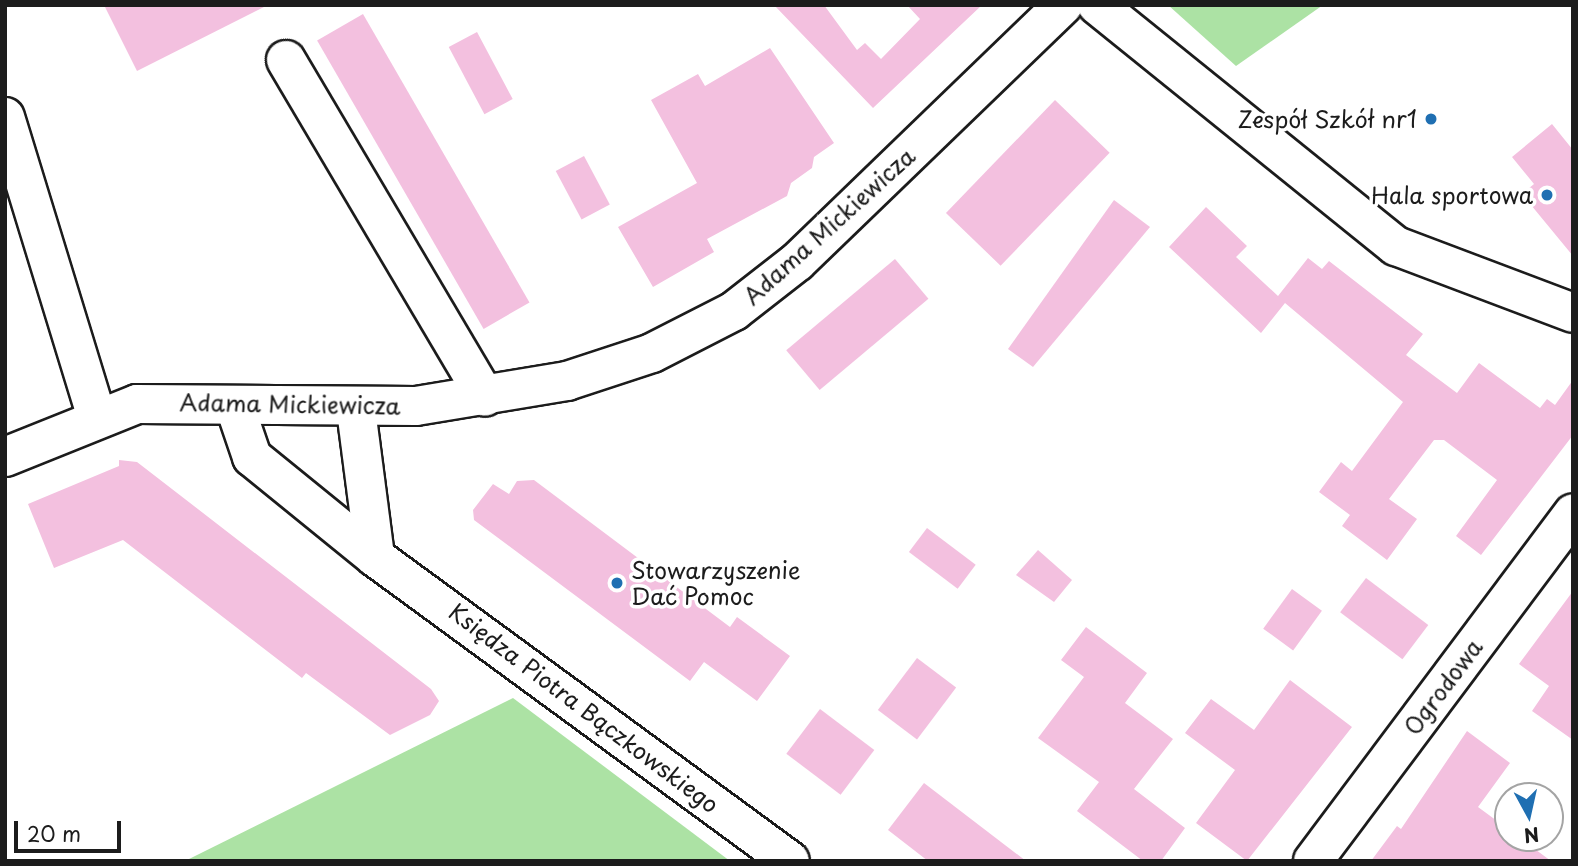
<!DOCTYPE html>
<meta charset="utf-8">
<style>
body{margin:0}
#map{position:relative;width:1578px;height:866px;overflow:hidden;background:#fff;font-family:"Playpen Sans",sans-serif}
div>[style]{position:absolute}
.green>*{inset:0;background:#ace2a4}
.building>*{inset:0;background:#f3c0df;transform-origin:0 0}
.roads{filter:drop-shadow(2px 0 #1c1c1c) drop-shadow(-2px 0 #1c1c1c) drop-shadow(0 2px #1c1c1c) drop-shadow(0 -2px #1c1c1c)}
.minor>*{height:38px;margin:-19px;padding:0 19px;transform-origin:19px;border-radius:19px;background:#fff}
.dots>*{width:19px;height:19px;translate:-50% -50%;box-sizing:border-box;border:4px solid #fff;border-radius:50%}
span{translate:-50% -50%;white-space:nowrap;text-align:center;line-height:1.15;-webkit-text-stroke:7px #fff;paint-order:stroke}
.poi-label{font-size:23px;color:#1c1c1c}
.right{translate:-100% -50%;text-align:right}
.left{translate:0 -50%;text-align:left}
.street-label{font-size:23px;color:#1c1c1c}
.frame{position:absolute;inset:0;border:7px solid #1c1c1c;pointer-events:none}
.north{position:absolute;left:1494px;top:782px;width:70px;height:70px;box-sizing:border-box;background:#fff;border:2px solid #a4a4a4;border-radius:50%;rotate:172deg;font-size:19px;font-weight:700;line-height:28px;text-align:center;color:#1c1c1c}
.north::after{content:'';display:block;margin:auto;width:24px;height:32px;background:#1f6fb2;clip-path:polygon(50% 0,100% 100%,50% 72%,0 100%)}
.scale{position:absolute;left:14px;top:821px;width:107px;height:32px;box-sizing:border-box;border:4px solid #1c1c1c;border-top:0;padding-left:9px;font-size:21px;line-height:24px;white-space:nowrap;color:#1c1c1c;-webkit-text-stroke:5px #fff;paint-order:stroke}
</style>
<div id="map">
<div class="green">
<i style="clip-path:polygon(1168px 5px,1323px 5px,1236px 66px)"></i>
<i style="clip-path:polygon(513px 698px,730px 861px,185px 861px)"></i>
</div>
<div class="building">
<i style="clip-path:polygon(104px 5px,268px 5px,137px 71px)"></i>
<i style="clip-path:polygon(774px 5px,824px 5px,857px 50px,865px 43px,881px 59px,920px 19px,907px 5px,982px 5px,873px 108px)"></i>
<i style="left:363px;top:14px;width:333px;height:53px;rotate:60deg"></i>
<i style="left:477px;top:32px;width:76px;height:32px;rotate:62deg"></i>
<i style="clip-path:polygon(770px 48px,834px 143px,814px 157px,812px 168px,791px 183px,787px 196px,707px 239px,714px 252px,653px 287px,618px 227px,697px 183px,651px 100px,698px 74px,705px 86px)"></i>
<i style="left:1055px;top:100px;width:76px;height:157px;rotate:44deg"></i>
<i style="clip-path:polygon(1552px 124px,1573px 150px,1573px 256px,1522px 194px,1534px 184px,1512px 157px)"></i>
<i style="left:584px;top:156px;width:55px;height:32px;rotate:62deg"></i>
<i style="clip-path:polygon(1114px 200px,1150px 227px,1033px 367px,1008px 349px)"></i>
<i style="clip-path:polygon(1206px 207px,1247px 246px,1236px 257px,1278px 296px,1308px 258px,1322px 269px,1329px 261px,1423px 334px,1406px 355px,1457px 393px,1479px 363px,1540px 408px,1547px 399px,1555px 405px,1573px 380px,1573px 435px,1481px 555px,1456px 536px,1497px 480px,1444px 440px,1434px 440px,1389px 499px,1417px 519px,1387px 560px,1342px 526px,1350px 515px,1319px 492px,1341px 462px,1352px 471px,1403px 402px,1285px 303px,1261px 333px,1169px 247px)"></i>
<i style="left:895px;top:259px;width:52px;height:142px;rotate:50deg"></i>
<i style="clip-path:polygon(119px 460px,137px 462px,431px 689px,439px 701px,430px 715px,390px 735px,306px 673px,302px 678px,123px 540px,54px 568px,28px 504px,119px 466px)"></i>
<i style="clip-path:polygon(534px 480px,730px 627px,737px 617px,790px 656px,757px 701px,704px 662px,690px 681px,474px 520px,473px 510px,493px 484px,509px 494px,517px 481px)"></i>
<i style="left:927px;top:528px;width:61px;height:30px;rotate:37deg"></i>
<i style="clip-path:polygon(1038px 550px,1072px 580px,1054px 602px,1016px 575px)"></i>
<i style="left:1366px;top:578px;width:78px;height:43px;rotate:37deg"></i>
<i style="left:1292px;top:589px;width:37px;height:49px;rotate:36deg"></i>
<i style="clip-path:polygon(1573px 591px,1573px 740px,1532px 711px,1549px 686px,1519px 664px)"></i>
<i style="clip-path:polygon(1086px 627px,1147px 673px,1125px 703px,1173px 739px,1134px 789px,1185px 828px,1161px 861px,1143px 861px,1077px 811px,1099px 782px,1038px 738px,1084px 677px,1061px 660px)"></i>
<i style="left:917px;top:658px;width:49px;height:65px;rotate:37deg"></i>
<i style="clip-path:polygon(1290px 680px,1352px 727px,1247px 861px,1196px 823px,1235px 770px,1185px 733px,1211px 699px,1254px 730px)"></i>
<i style="left:820px;top:709px;width:68px;height:56px;rotate:37deg"></i>
<i style="clip-path:polygon(1467px 731px,1510px 763px,1478px 807px,1508px 829px,1508px 838px,1520px 838px,1551px 861px,1371px 861px,1397px 826px,1401px 829px)"></i>
<i style="clip-path:polygon(924px 783px,1026px 861px,928px 861px,888px 830px)"></i>
</div>
<div class="roads">
<div class="minor">
<i style="left:1097px;top:5px;width:384px;rotate:38.9deg"></i>
<i style="left:1396px;top:246px;width:189px;rotate:20.7deg"></i>
<i style="left:286px;top:60px;width:391px;rotate:59.4deg"></i>
<i style="left:5px;top:117px;width:315px;rotate:73deg"></i>
<i style="left:235px;top:407px;width:53px;rotate:71.2deg"></i>
<i style="left:252px;top:457px;width:159px;rotate:39.1deg"></i>
<i style="left:375px;top:557px;width:514px;rotate:36.22deg"></i>
<i style="left:356px;top:410px;width:148px;rotate:82.6deg"></i>
<i style="left:5px;top:457px;width:142px;rotate:-21.9deg"></i>
<i style="left:137px;top:404px;width:279px;rotate:0.4deg"></i>
<i style="left:416px;top:406px;width:153px;rotate:-9.4deg"></i>
<i style="left:567px;top:381px;width:89px;rotate:-18.2deg"></i>
<i style="left:652px;top:353px;width:92px;rotate:-27.1deg"></i>
<i style="left:734px;top:311px;width:80px;rotate:-37.9deg"></i>
<i style="left:797px;top:262px;width:370px;rotate:-44deg"></i>
<i style="left:1313px;top:861px;width:434px;rotate:-53.2deg"></i>
</div>
</div>
<div class="dots">
<i style="left:1431px;top:119px;background:#1f6fb2"></i>
<i style="left:1547px;top:195px;background:#1f6fb2"></i>
<i style="left:617px;top:583px;background:#1f6fb2"></i>
</div>
<div class="poi-label">
<span class="right" style="left:1417px;top:119px">Zespół Szkół nr1</span>
<span class="right" style="left:1533px;top:195px">Hala sportowa</span>
<span class="left" style="left:631px;top:583px">Stowarzyszenie<br>Dać Pomoc</span>
</div>
<div class="street-label">
<span style="left:829px;top:226px;rotate:-42deg">Adama Mickiewicza</span>
<span style="left:290px;top:404px;rotate:1deg">Adama Mickiewicza</span>
<span style="left:1443px;top:687px;rotate:-53deg">Ogrodowa</span>
<span style="left:584px;top:708px;rotate:37deg">Księdza Piotra Bączkowskiego</span>
</div>
<div class="frame"></div>
<div class="north">N</div>
<div class="scale">20 m</div>
</div>
